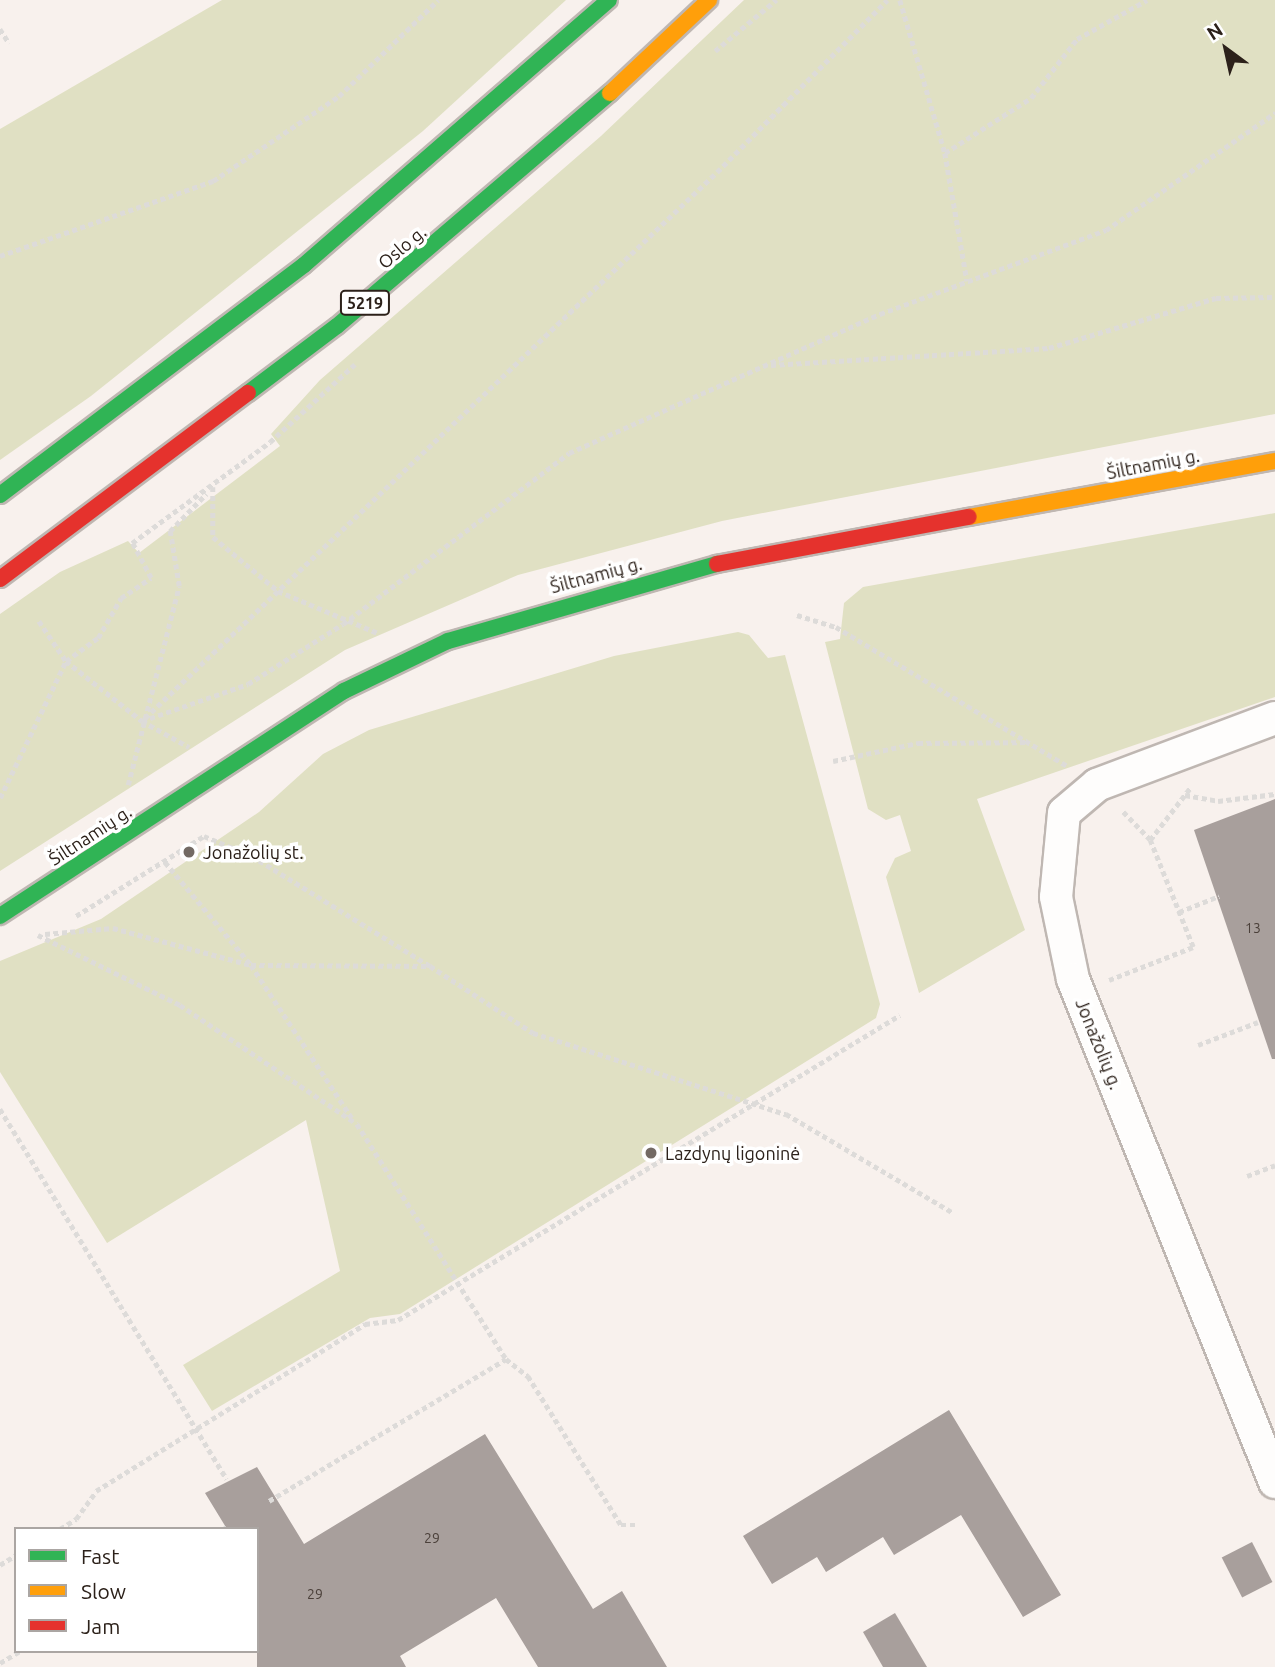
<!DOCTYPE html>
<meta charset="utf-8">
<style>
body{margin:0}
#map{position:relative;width:1275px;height:1667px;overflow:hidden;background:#f8f1ed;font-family:Ubuntu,sans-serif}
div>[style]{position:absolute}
.green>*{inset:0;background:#e0e0c3}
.building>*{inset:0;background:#a89f9c;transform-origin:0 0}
.path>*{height:4.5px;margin-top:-2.25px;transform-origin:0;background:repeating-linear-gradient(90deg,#dddbd9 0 5px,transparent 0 8.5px)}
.roads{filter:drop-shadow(2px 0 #bfb7b2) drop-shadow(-2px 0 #bfb7b2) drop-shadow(0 2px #bfb7b2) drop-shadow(0 -2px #bfb7b2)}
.street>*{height:32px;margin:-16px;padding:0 16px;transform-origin:16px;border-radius:16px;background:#fefdfc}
.fast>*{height:16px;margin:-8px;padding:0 8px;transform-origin:8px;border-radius:8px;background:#30b455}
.slow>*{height:16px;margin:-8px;padding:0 8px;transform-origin:8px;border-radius:8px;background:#ff9f0a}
.jam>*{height:16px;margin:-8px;padding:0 8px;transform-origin:8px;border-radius:8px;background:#e5322d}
.dots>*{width:19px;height:19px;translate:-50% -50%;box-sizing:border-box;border:4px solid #fff;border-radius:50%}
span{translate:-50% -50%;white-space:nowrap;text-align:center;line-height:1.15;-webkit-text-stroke:7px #fff;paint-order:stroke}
.number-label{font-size:14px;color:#4b403a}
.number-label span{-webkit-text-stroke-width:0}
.shield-label span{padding:2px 5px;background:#fff;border:2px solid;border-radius:5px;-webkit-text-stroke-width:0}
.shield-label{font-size:16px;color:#2c211a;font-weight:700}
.street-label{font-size:18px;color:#2c211a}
.poi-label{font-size:18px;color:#2c211a}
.left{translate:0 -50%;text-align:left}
.legend{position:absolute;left:14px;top:1527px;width:245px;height:126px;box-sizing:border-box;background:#fff;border:2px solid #aba6a3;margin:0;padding:9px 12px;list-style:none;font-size:21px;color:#2c211a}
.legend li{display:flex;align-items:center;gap:14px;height:35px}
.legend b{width:35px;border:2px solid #aba6a3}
.north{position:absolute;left:1191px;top:14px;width:70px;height:70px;-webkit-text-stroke:5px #fff;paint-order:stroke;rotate:327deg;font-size:19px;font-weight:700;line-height:28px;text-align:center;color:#2c211a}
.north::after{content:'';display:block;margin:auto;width:24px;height:32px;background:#2c211a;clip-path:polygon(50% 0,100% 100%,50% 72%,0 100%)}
</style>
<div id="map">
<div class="green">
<i style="clip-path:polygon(222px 0,566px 0,423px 131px,91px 396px,0 460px,0 129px)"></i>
<i style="clip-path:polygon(744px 0,1275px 0,1275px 414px,722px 521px,518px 575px,345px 650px,0 871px,0 614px,60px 572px,128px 541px,139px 553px,280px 446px,271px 434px,320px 380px,601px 136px)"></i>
<i style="clip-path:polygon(1275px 513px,1275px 697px,977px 799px,1025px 930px,919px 993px,886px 877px,895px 858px,911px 851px,900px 815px,886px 820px,868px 809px,825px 642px,840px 639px,844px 603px,863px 587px)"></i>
<i style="clip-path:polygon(738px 632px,749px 635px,768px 658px,785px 655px,880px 1004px,876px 1018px,400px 1314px,370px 1318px,212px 1411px,183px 1365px,340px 1271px,306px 1120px,107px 1243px,0 1072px,0 961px,101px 919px,259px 812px,323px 754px,369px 730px,614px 656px)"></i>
</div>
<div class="building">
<i style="clip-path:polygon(1275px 799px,1275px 1059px,1272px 1059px,1194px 830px)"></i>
<i style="clip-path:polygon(949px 1410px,1061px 1595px,1023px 1617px,961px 1515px,894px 1555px,883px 1537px,826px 1572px,817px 1557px,772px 1584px,743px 1536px)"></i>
<i style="clip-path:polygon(485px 1434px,593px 1609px,622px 1591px,667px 1667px,538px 1667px,496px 1598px,400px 1656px,406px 1667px,257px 1667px,257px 1529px,227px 1529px,205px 1493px,257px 1467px,304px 1544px)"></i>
<i style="left:1252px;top:1542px;width:45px;height:34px;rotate:63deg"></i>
<i style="clip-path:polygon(895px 1613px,927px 1667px,883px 1667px,863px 1632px)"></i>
</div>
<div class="path">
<i style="left:900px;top:0;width:159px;rotate:73.6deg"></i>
<i style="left:945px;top:153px;width:130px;rotate:80.2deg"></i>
<i style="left:0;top:29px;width:17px;rotate:57deg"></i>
<i style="left:715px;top:51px;width:80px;rotate:-39.9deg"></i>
<i style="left:945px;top:153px;width:102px;rotate:-32.6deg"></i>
<i style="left:1031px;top:98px;width:75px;rotate:-52.1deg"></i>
<i style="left:1077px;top:39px;width:80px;rotate:-29.1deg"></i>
<i style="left:0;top:256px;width:226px;rotate:-19.4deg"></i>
<i style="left:213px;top:181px;width:152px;rotate:-34deg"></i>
<i style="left:339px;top:96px;width:138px;rotate:-44.1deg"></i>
<i style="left:771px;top:365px;width:279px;rotate:-3.5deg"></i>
<i style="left:1049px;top:348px;width:174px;rotate:-16.7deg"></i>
<i style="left:1216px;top:298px;width:59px;rotate:-1deg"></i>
<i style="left:213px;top:487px;width:50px;rotate:90deg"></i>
<i style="left:213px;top:537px;width:85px;rotate:39.7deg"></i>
<i style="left:278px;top:591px;width:108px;rotate:22.8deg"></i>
<i style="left:797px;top:615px;width:41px;rotate:17.1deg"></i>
<i style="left:836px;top:627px;width:270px;rotate:31deg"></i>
<i style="left:39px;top:621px;width:48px;rotate:56deg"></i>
<i style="left:66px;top:661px;width:97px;rotate:38.3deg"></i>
<i style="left:142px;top:721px;width:54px;rotate:29deg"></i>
<i style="left:145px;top:718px;width:791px;rotate:-43.67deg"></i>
<i style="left:717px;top:172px;width:242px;rotate:-45.3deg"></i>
<i style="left:142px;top:721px;width:112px;rotate:-19.2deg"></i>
<i style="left:248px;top:684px;width:112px;rotate:-32.3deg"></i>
<i style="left:343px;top:624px;width:283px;rotate:-37.1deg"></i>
<i style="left:569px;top:453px;width:341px;rotate:-24.1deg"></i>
<i style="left:880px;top:314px;width:241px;rotate:-20.4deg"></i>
<i style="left:1106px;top:230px;width:206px;rotate:-34.7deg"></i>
<i style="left:833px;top:761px;width:87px;rotate:-12deg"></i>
<i style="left:918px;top:743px;width:108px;rotate:-0.5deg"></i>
<i style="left:128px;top:785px;width:205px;rotate:-75.6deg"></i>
<i style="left:179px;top:586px;width:56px;rotate:-99.3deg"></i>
<i style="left:170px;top:531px;width:52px;rotate:-45.8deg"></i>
<i style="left:1185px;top:795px;width:34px;rotate:10deg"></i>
<i style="left:1218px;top:801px;width:57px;rotate:-7deg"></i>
<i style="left:0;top:798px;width:152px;rotate:-64.3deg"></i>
<i style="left:66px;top:661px;width:39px;rotate:-36deg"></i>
<i style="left:98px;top:638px;width:46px;rotate:-60.1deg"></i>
<i style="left:121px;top:598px;width:36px;rotate:-34deg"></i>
<i style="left:151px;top:578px;width:40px;rotate:-118deg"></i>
<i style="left:132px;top:543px;width:171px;rotate:-36.2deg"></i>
<i style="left:270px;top:442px;width:115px;rotate:-42.5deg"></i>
<i style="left:1150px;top:840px;width:66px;rotate:-52.4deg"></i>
<i style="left:165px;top:862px;width:134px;rotate:50.1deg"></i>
<i style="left:251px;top:965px;width:179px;rotate:0.3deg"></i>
<i style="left:430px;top:966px;width:123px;rotate:33deg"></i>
<i style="left:533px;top:1033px;width:266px;rotate:17.8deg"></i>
<i style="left:786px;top:1114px;width:193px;rotate:30.6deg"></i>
<i style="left:1179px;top:912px;width:43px;rotate:-21.8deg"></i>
<i style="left:76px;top:916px;width:151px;rotate:-32deg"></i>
<i style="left:204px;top:836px;width:52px;rotate:22.6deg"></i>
<i style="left:252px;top:856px;width:209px;rotate:31.7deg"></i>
<i style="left:45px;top:934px;width:68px;rotate:-5deg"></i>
<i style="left:113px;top:928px;width:143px;rotate:15deg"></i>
<i style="left:251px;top:965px;width:183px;rotate:56.6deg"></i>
<i style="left:38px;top:935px;width:158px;rotate:26.2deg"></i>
<i style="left:180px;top:1005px;width:213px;rotate:33.9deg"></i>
<i style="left:357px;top:1124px;width:278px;rotate:57.6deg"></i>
<i style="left:1109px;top:980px;width:90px;rotate:-21.4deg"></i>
<i style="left:1193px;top:947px;width:115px;rotate:-111.9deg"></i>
<i style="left:1150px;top:840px;width:40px;rotate:-134deg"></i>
<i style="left:1198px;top:1045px;width:64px;rotate:-21deg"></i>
<i style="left:0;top:1109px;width:434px;rotate:58.5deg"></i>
<i style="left:1247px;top:1176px;width:30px;rotate:-21deg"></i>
<i style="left:269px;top:1501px;width:276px;rotate:-30.9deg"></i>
<i style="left:506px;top:1359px;width:28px;rotate:38deg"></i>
<i style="left:528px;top:1376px;width:176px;rotate:58deg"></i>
<i style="left:621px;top:1525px;width:17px"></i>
<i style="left:60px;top:1529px;width:19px;rotate:-32deg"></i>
<i style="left:76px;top:1519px;width:34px;rotate:-54deg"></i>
<i style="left:96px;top:1491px;width:317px;rotate:-31.8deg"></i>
<i style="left:365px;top:1324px;width:33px;rotate:-7deg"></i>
<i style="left:398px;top:1320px;width:587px;rotate:-31.28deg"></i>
<i style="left:224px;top:1529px;width:3px;rotate:-45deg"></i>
<i style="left:0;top:1565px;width:19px;rotate:-32deg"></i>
<i style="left:0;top:1663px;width:23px;rotate:-31deg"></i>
</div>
<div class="roads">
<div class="street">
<i style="left:1275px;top:718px;width:190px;rotate:159.4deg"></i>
<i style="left:1097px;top:785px;width:43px;rotate:139.7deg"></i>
<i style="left:1064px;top:813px;width:84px;rotate:95.4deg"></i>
<i style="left:1056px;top:897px;width:84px;rotate:78.3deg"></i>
<i style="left:1073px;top:979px;width:542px;rotate:68.12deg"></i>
</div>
<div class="fast">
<i style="left:248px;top:393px;width:111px;rotate:-37deg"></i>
<i style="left:337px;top:326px;width:359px;rotate:-40.5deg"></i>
<i style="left:0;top:495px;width:381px;rotate:-37.1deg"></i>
<i style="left:304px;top:265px;width:404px;rotate:-41deg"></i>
<i style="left:0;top:916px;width:411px;rotate:-33.2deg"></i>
<i style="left:344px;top:691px;width:115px;rotate:-25.7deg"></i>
<i style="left:448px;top:641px;width:280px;rotate:-16deg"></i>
</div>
<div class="slow">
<i style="left:610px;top:93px;width:136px;rotate:-43.2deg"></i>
<i style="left:969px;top:517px;width:311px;rotate:-10.4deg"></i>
</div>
<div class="jam">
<i style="left:717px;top:564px;width:256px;rotate:-10.6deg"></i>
<i style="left:0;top:579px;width:310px;rotate:-36.9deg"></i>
</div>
</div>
<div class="dots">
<i style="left:189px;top:852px;background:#736a64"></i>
<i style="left:651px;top:1153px;background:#736a64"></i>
</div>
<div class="number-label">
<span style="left:1253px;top:928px">13</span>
<span style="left:432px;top:1538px">29</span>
<span style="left:315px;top:1594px">29</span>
</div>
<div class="shield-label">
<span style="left:365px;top:303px">5219</span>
</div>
<div class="street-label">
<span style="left:402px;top:247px;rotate:-40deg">Oslo g.</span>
<span style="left:1153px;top:464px;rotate:-11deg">Šiltnamių g.</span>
<span style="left:596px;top:575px;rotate:-15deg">Šiltnamių g.</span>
<span style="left:90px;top:835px;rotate:-33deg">Šiltnamių g.</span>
<span style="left:1099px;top:1044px;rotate:68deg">Jonažolių g.</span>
</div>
<div class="poi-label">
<span class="left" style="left:203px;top:852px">Jonažolių st.</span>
<span class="left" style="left:665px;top:1153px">Lazdynų ligoninė</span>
</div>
<ul class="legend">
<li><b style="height:9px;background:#30b455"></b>Fast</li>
<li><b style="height:9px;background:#ff9f0a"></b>Slow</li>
<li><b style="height:9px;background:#e5322d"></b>Jam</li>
</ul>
<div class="north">N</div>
</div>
